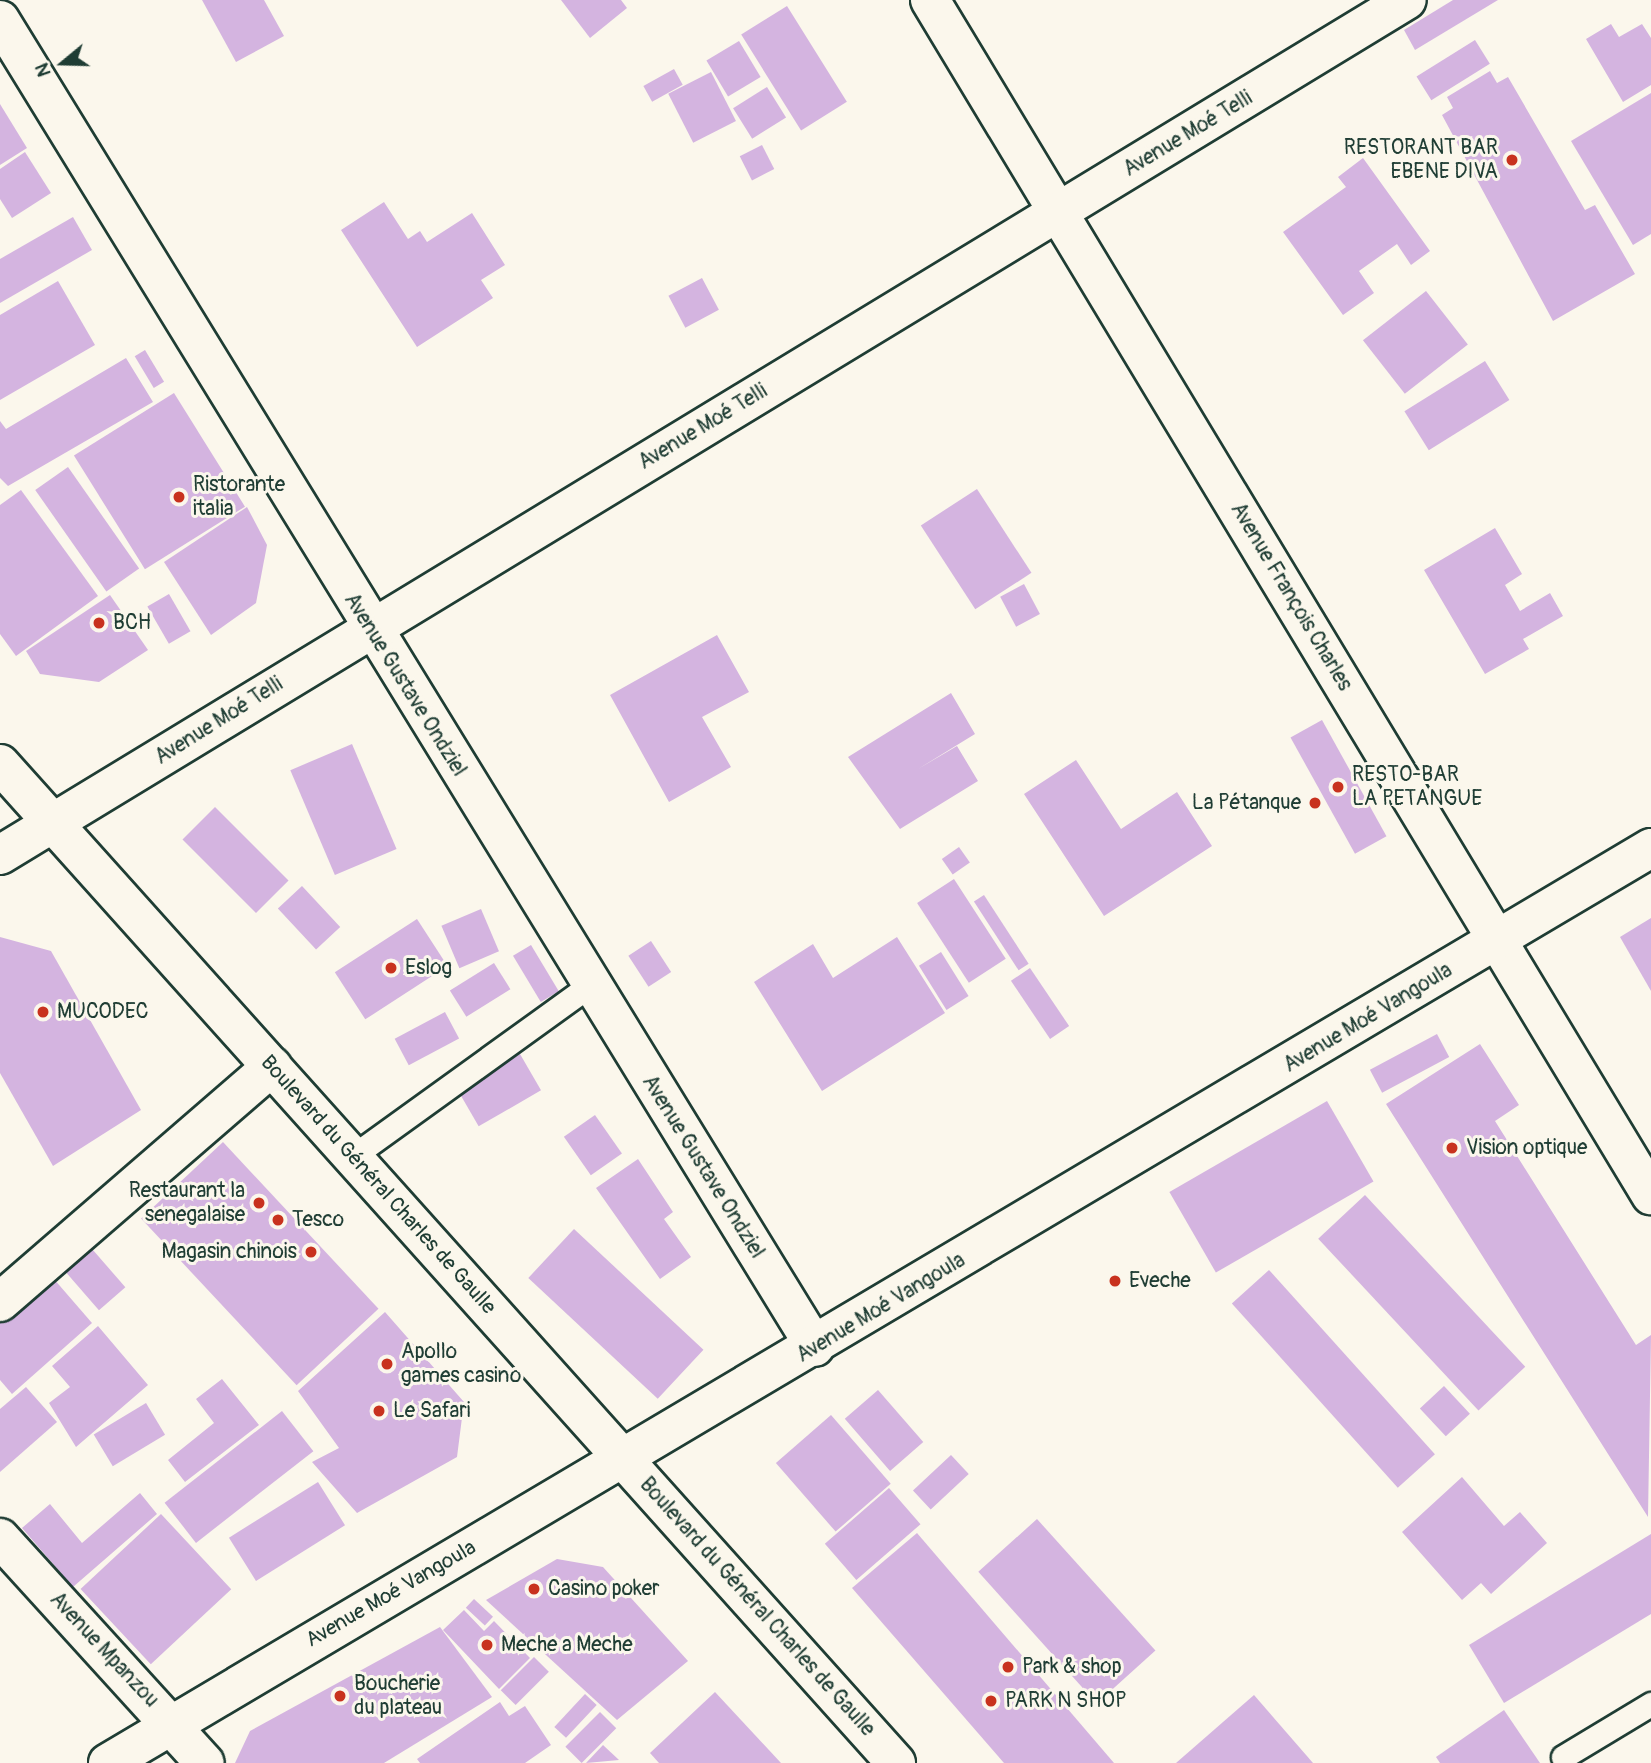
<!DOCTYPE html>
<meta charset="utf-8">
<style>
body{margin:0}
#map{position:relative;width:1651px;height:1763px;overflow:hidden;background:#fbf7ec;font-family:Pangolin,sans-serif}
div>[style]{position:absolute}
.building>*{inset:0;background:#d4b4e0;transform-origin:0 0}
.roads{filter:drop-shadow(2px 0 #1f3d34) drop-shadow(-2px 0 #1f3d34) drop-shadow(0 2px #1f3d34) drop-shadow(0 -2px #1f3d34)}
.lane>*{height:23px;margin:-11.5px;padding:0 11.5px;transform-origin:11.5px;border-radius:11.5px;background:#fbf7ec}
.street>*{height:38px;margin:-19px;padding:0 19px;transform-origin:19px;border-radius:19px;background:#fbf7ec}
.secondary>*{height:38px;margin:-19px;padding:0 19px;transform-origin:19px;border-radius:19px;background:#fbf7ec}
.dots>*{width:19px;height:19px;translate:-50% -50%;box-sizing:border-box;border:4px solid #fbf7ec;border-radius:50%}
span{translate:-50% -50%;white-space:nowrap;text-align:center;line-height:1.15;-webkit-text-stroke:6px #fbf7ec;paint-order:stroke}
.street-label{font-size:21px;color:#1f3d34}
.poi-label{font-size:21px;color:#1f3d34}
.right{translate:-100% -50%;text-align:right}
.left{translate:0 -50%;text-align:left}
.north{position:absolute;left:28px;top:28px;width:70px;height:70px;-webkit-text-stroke:5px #fbf7ec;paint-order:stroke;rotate:251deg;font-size:19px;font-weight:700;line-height:28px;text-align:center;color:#1f3d34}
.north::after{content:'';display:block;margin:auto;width:24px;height:32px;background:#1f3d34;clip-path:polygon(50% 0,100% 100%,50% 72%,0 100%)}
</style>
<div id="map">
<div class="building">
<i style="clip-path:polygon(202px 0,264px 0,284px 36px,236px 62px)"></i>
<i style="clip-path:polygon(561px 0,621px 0,627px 8px,590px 38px)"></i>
<i style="clip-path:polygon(1453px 0,1498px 0,1415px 50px,1404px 30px)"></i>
<i style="left:787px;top:6px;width:113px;height:54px;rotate:58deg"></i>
<i style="clip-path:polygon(1611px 24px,1619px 37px,1642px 24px,1651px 38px,1651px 85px,1623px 102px,1586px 39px)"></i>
<i style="left:1475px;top:40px;width:28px;height:69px;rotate:58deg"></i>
<i style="left:739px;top:41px;width:42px;height:38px;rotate:59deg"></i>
<i style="left:674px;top:69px;width:18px;height:35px;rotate:61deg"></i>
<i style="clip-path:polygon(1490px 71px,1497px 83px,1508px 77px,1585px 210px,1595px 205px,1635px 274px,1553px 321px,1442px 115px,1453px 108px,1447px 97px)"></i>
<i style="left:711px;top:72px;width:55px;height:48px;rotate:63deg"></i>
<i style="left:767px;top:87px;width:36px;height:40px;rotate:58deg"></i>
<i style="clip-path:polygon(1651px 93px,1651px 234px,1633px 245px,1571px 141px)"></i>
<i style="clip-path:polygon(0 104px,27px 148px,0 165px)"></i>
<i style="left:762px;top:145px;width:27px;height:25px;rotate:63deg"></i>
<i style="clip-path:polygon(25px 152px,51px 193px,12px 218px,0 199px,0 169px)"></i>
<i style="clip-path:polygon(1363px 158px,1430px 251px,1411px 265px,1397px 244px,1359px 271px,1374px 293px,1343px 315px,1283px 232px,1346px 187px,1338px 177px)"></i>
<i style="clip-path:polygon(384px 202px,408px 239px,420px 231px,427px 242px,472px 213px,505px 265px,481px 280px,493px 298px,417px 347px,341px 230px)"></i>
<i style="clip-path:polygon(73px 217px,92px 250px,0 303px,0 259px)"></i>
<i style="left:702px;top:278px;width:36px;height:38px;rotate:62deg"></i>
<i style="clip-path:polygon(58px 281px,95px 345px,0 400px,0 315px)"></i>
<i style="left:1426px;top:291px;width:68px;height:80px;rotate:52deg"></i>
<i style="left:145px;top:350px;width:37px;height:12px;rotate:59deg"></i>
<i style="clip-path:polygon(126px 358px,153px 402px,8px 486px,0 478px,0 421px,6px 429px)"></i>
<i style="left:1485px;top:361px;width:46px;height:95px;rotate:58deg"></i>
<i style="left:174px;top:393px;width:134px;height:118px;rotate:58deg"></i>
<i style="left:68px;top:467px;width:124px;height:40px;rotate:55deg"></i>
<i style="left:977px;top:489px;width:100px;height:67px;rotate:57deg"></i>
<i style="clip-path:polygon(21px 490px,98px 596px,16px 656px,0 634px,0 505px)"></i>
<i style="clip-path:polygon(247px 507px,267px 545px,256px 603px,211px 635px,164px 562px)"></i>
<i style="clip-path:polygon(1495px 528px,1522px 574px,1505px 585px,1520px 611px,1550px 593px,1563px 616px,1523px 639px,1529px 649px,1485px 674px,1424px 570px)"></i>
<i style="left:1024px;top:584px;width:34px;height:27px;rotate:62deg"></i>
<i style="left:169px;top:594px;width:43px;height:25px;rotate:60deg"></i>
<i style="clip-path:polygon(110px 595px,148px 650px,99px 682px,40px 674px,26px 651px)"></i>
<i style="clip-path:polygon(717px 635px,749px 692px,702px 717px,731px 767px,669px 802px,610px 695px)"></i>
<i style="clip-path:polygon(951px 693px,975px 734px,918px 769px,957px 746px,978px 781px,900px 829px,848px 757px)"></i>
<i style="left:1322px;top:720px;width:133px;height:36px;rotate:61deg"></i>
<i style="left:352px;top:744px;width:114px;height:67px;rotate:67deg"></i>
<i style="clip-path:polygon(1076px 760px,1121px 829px,1177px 792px,1212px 846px,1104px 916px,1024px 794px)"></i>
<i style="left:215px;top:807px;width:104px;height:46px;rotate:45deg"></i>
<i style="left:959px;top:847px;width:19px;height:21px;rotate:55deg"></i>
<i style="left:954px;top:879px;width:95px;height:44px;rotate:57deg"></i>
<i style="left:302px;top:886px;width:56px;height:33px;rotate:47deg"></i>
<i style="left:984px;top:895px;width:82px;height:12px;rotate:57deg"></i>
<i style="left:481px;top:909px;width:46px;height:43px;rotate:67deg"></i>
<i style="clip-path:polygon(1651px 918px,1651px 991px,1620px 937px)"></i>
<i style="left:417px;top:919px;width:56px;height:98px;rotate:57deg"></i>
<i style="clip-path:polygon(0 937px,51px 951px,141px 1110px,53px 1166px,0 1073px)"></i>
<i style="clip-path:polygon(897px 937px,945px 1013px,822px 1091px,754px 982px,813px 944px,833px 978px)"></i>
<i style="left:651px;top:941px;width:37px;height:27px;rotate:57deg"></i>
<i style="left:531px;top:945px;width:54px;height:21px;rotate:59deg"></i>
<i style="left:941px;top:952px;width:52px;height:26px;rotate:58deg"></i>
<i style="left:494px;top:963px;width:31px;height:52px;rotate:58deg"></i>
<i style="left:1030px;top:968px;width:70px;height:23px;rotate:56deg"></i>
<i style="left:445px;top:1012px;width:30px;height:57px;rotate:62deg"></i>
<i style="left:1437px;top:1034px;width:26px;height:76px;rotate:62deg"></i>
<i style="clip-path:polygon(1480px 1044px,1519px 1105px,1495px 1121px,1636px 1345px,1651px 1335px,1648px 1517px,1386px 1104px)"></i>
<i style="left:520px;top:1054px;width:42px;height:72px;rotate:60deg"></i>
<i style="left:1327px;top:1101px;width:93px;height:182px;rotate:60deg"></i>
<i style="left:595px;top:1115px;width:47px;height:38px;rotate:55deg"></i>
<i style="left:223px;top:1142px;width:228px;height:112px;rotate:47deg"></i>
<i style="clip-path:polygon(638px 1159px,673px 1212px,664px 1219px,691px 1257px,660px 1279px,596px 1188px)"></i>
<i style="left:1365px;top:1195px;width:235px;height:64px;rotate:47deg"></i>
<i style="left:574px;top:1229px;width:177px;height:67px;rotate:43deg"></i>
<i style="left:86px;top:1242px;width:60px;height:35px;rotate:49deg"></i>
<i style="left:1269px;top:1270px;width:248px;height:50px;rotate:48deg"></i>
<i style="clip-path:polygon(47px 1271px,92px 1323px,12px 1394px,0 1380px,0 1312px)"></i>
<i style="clip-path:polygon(385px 1312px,464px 1402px,457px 1457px,357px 1513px,312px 1462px,339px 1448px,298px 1391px)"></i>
<i style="clip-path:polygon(98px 1326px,148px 1385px,76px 1447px,49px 1403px,70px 1387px,52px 1366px)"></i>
<i style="clip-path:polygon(222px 1379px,259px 1425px,185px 1482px,168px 1460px,214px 1423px,196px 1399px)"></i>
<i style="left:1444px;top:1386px;width:38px;height:33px;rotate:47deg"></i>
<i style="clip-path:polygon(26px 1387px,57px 1422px,0 1472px,0 1409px)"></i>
<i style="left:878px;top:1390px;width:69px;height:44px;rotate:49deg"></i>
<i style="left:146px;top:1403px;width:37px;height:61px;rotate:59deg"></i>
<i style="left:282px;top:1411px;width:51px;height:149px;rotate:52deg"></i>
<i style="left:831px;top:1415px;width:91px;height:73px;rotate:49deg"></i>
<i style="left:951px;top:1455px;width:26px;height:52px;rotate:47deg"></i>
<i style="clip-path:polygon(1462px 1477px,1504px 1526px,1520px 1512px,1547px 1543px,1491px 1594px,1481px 1583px,1462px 1600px,1402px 1532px)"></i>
<i style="left:318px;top:1482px;width:51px;height:105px;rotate:58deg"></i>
<i style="left:889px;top:1488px;width:48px;height:85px;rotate:49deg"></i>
<i style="clip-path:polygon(140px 1493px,157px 1514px,73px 1587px,22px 1528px,50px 1504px,82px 1543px)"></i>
<i style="left:161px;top:1514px;width:103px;height:110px;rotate:47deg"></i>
<i style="left:1037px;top:1519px;width:177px;height:79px;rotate:48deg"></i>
<i style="clip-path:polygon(917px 1533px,1114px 1763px,1004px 1763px,852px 1588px)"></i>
<i style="clip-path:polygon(1651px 1534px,1651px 1614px,1504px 1703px,1469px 1645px)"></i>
<i style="clip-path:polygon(557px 1559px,603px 1567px,688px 1661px,617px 1720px,486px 1600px)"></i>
<i style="left:474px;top:1599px;width:26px;height:12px;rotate:43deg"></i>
<i style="clip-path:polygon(464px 1610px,484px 1631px,494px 1621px,530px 1658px,499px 1689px,443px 1630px)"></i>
<i style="clip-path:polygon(440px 1627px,492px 1697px,384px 1763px,235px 1763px,250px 1731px)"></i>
<i style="left:534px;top:1657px;width:21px;height:47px;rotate:45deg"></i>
<i style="clip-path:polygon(715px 1692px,781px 1763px,659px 1763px,650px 1753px)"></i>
<i style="left:585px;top:1694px;width:16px;height:45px;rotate:43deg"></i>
<i style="clip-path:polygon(1254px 1695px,1313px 1763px,1176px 1763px)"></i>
<i style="clip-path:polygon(500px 1702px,509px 1716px,525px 1706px,551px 1745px,525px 1763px,420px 1763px,417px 1759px)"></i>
<i style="clip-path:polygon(1504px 1710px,1540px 1763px,1440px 1763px,1436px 1757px)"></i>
<i style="left:600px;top:1712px;width:23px;height:49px;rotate:45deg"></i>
<i style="clip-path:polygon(603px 1745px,619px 1760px,586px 1763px)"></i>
</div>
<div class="roads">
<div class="lane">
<i style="left:353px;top:1156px;width:292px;rotate:-35.8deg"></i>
<i style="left:1563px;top:1757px;width:103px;rotate:-31.1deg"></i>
</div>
<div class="street">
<i style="left:930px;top:0;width:1396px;rotate:58.9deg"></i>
<i style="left:0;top:20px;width:1557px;rotate:58.44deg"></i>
<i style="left:0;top:855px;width:1646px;rotate:-31.29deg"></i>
<i style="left:0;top:1302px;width:360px;rotate:-40.9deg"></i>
<i style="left:0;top:1538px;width:304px;rotate:47.7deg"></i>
<i style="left:108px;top:1763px;width:1794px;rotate:-30.67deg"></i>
</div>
<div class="secondary">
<i style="left:0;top:764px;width:1342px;rotate:48.11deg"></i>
</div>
</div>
<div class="dots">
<i style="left:1512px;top:160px;background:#c8321e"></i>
<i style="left:179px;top:497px;background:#c8321e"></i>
<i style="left:99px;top:623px;background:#c8321e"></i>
<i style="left:1338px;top:787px;background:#c8321e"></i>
<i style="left:1315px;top:803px;background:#c8321e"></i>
<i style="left:391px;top:968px;background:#c8321e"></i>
<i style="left:43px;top:1012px;background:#c8321e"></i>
<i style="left:1452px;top:1148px;background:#c8321e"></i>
<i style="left:259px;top:1203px;background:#c8321e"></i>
<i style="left:278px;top:1220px;background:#c8321e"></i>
<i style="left:311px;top:1252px;background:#c8321e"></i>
<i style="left:1115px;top:1281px;background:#c8321e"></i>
<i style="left:387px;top:1364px;background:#c8321e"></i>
<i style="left:379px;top:1411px;background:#c8321e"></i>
<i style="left:534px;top:1589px;background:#c8321e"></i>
<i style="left:487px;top:1645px;background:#c8321e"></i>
<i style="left:1008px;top:1667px;background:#c8321e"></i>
<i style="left:340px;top:1696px;background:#c8321e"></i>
<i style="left:991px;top:1701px;background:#c8321e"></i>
</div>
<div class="street-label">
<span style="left:1188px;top:134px;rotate:-31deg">Avenue Moé Telli</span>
<span style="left:703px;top:427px;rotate:-31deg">Avenue Moé Telli</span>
<span style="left:1291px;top:597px;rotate:59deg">Avenue François Charles</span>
<span style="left:405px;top:685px;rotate:58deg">Avenue Gustave Ondziel</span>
<span style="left:219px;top:721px;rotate:-32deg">Avenue Moé Telli</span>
<span style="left:1368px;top:1018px;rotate:-31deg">Avenue Moé Vangoula</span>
<span style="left:703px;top:1167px;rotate:58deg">Avenue Gustave Ondziel</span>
<span style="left:378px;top:1185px;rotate:48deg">Boulevard du Général Charles de Gaulle</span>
<span style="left:881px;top:1308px;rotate:-31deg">Avenue Moé Vangoula</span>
<span style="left:391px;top:1594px;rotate:-30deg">Avenue Moé Vangoula</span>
<span style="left:757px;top:1607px;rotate:48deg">Boulevard du Général Charles de Gaulle</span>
<span style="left:104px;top:1650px;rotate:47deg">Avenue Mpanzou</span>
</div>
<div class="poi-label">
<span class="right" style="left:1498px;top:160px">RESTORANT BAR<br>EBENE DIVA</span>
<span class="left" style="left:193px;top:497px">Ristorante<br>italia</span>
<span class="left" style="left:113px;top:623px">BCH</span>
<span class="left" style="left:1352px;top:787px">RESTO-BAR<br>LA PETANGUE</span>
<span class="right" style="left:1301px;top:803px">La Pétanque</span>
<span class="left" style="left:405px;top:968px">Eslog</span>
<span class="left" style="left:57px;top:1012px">MUCODEC</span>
<span class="left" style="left:1466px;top:1148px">Vision optique</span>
<span class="right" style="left:245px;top:1203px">Restaurant la<br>senegalaise</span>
<span class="left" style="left:292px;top:1220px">Tesco</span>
<span class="right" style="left:297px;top:1252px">Magasin chinois</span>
<span class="left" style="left:1129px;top:1281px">Eveche</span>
<span class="left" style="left:401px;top:1364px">Apollo<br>games casino</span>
<span class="left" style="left:393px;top:1411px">Le Safari</span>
<span class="left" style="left:548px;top:1589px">Casino poker</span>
<span class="left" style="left:501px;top:1645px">Meche a Meche</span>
<span class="left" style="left:1022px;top:1667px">Park &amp; shop</span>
<span class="left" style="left:354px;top:1696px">Boucherie<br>du plateau</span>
<span class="left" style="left:1005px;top:1701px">PARK N SHOP</span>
</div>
<div class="north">N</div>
</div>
